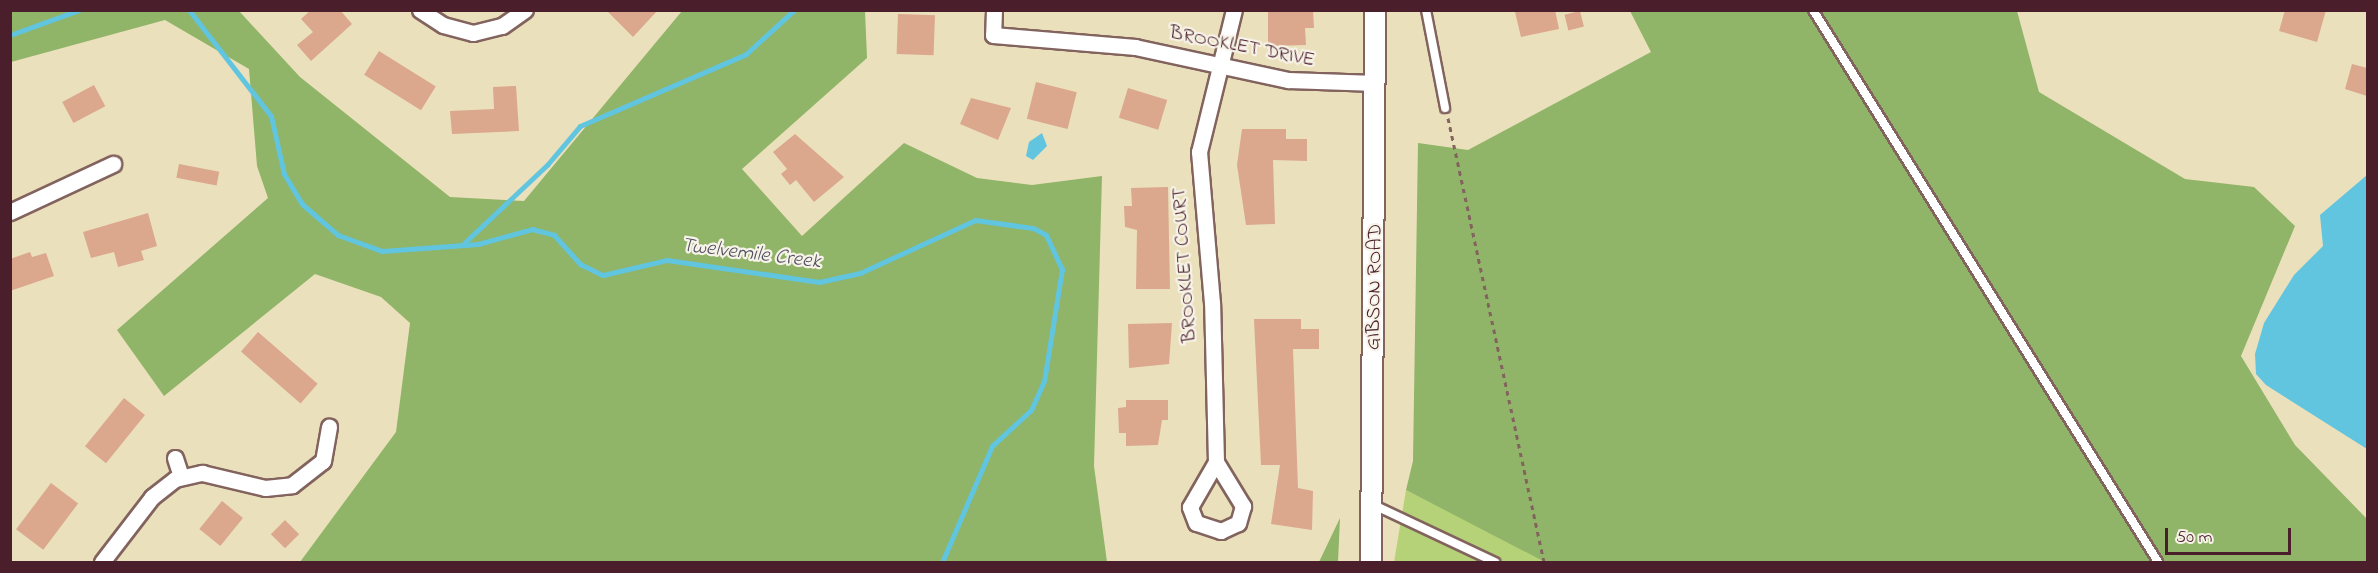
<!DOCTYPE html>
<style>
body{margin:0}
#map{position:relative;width:2378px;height:573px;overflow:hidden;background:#ebe0bc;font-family:"Indie Flower",sans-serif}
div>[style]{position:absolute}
.green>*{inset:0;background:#b6d278}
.forest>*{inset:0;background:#90b468}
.water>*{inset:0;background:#61c5df}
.stream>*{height:5px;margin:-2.5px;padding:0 2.5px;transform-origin:2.5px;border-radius:2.5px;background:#61c5df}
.building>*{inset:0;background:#dba78d;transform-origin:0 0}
.path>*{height:3px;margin-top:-1.5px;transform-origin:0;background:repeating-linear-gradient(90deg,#82635e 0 4.5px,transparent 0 9px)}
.roads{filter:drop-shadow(2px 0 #82635e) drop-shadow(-2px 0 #82635e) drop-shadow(0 2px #82635e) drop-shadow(0 -2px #82635e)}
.service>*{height:8px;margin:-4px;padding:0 4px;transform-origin:4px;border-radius:4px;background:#fff}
.minor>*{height:15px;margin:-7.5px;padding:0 7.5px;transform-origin:7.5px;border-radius:7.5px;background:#fff}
.tertiary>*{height:20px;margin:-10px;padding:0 10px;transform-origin:10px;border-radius:10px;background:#fff}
span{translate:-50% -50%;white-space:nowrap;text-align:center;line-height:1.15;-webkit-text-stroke:4.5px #f7f3e8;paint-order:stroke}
.street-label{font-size:20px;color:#4a1f2b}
.water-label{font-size:21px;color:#515161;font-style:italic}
.frame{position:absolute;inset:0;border:12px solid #4a1f2b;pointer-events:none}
.scale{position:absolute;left:2165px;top:528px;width:126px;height:27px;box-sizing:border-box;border:3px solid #4a1f2b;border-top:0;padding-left:8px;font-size:18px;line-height:21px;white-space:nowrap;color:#4a1f2b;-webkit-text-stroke:4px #f7f3e8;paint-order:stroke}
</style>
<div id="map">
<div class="green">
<i style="clip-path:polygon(1406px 490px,1534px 554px,1545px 562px,1394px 562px)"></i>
</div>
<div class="forest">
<i style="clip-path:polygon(11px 10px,239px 11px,300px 77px,450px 197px,524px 201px,682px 11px,865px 11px,867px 58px,742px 169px,802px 236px,904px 143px,977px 178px,1032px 185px,1102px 176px,1094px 466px,1107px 562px,300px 562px,396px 432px,410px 323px,381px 297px,315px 274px,164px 396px,117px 330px,268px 198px,257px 166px,249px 69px,165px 20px,11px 62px)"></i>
<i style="clip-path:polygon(1630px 11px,2017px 11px,2039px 92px,2185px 179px,2254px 187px,2295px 226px,2241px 356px,2295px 445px,2367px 519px,2367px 562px,1545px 562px,1406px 490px,1413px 461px,1418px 143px,1468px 150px,1651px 52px)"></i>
<i style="clip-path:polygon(1340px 518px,1338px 562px,1319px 562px)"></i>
</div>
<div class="water">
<i style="clip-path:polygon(1042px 133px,1047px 146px,1033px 160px,1026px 156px,1029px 142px)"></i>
<i style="clip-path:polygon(2367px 175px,2367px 449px,2266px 385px,2256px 374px,2255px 354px,2264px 323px,2294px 275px,2323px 246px,2320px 215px)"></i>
</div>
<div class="stream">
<i style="left:189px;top:10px;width:134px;rotate:52.3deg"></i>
<i style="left:271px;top:116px;width:59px;rotate:77.4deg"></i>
<i style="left:284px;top:174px;width:35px;rotate:59deg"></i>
<i style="left:302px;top:204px;width:48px;rotate:40.7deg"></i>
<i style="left:338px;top:235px;width:47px;rotate:20deg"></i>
<i style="left:382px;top:251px;width:96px;rotate:-4.2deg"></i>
<i style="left:478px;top:244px;width:56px;rotate:-15.5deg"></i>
<i style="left:532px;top:229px;width:23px;rotate:15deg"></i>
<i style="left:554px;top:235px;width:39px;rotate:48deg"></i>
<i style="left:580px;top:264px;width:25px;rotate:26deg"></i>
<i style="left:603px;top:275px;width:66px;rotate:-13.2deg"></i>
<i style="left:667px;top:260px;width:154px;rotate:8.2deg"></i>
<i style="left:819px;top:282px;width:42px;rotate:-12.4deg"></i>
<i style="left:860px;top:273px;width:127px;rotate:-24.7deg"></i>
<i style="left:975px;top:220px;width:59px;rotate:7.9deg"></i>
<i style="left:1033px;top:228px;width:15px;rotate:28deg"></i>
<i style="left:1046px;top:235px;width:38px;rotate:65deg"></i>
<i style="left:1062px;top:269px;width:113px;rotate:99.1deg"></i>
<i style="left:1044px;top:381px;width:32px;rotate:114deg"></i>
<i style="left:1031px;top:410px;width:53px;rotate:137.3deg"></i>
<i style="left:992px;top:446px;width:126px;rotate:113.3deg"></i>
<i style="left:10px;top:35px;width:73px;rotate:-19.9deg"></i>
<i style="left:462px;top:245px;width:117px;rotate:-43.3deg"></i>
<i style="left:547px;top:165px;width:51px;rotate:-49.8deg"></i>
<i style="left:580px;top:126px;width:181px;rotate:-23.4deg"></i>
<i style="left:746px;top:54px;width:65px;rotate:-42.5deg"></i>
</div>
<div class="building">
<i style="clip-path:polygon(311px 10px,340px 10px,352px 24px,311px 61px,297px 45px,313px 32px,301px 19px)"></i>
<i style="clip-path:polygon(606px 10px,658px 10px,633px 37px)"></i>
<i style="clip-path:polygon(1268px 10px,1313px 10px,1314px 28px,1305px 28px,1306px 45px,1268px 46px)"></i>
<i style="clip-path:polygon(1555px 10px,1559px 29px,1521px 37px,1515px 12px)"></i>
<i style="clip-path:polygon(2285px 10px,2326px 10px,2317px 42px,2279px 31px)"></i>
<i style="left:1580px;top:11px;width:16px;height:16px;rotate:76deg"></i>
<i style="left:898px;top:14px;width:37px;height:40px;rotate:2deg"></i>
<i style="left:379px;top:51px;width:67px;height:28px;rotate:32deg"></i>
<i style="clip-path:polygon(2352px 64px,2367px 68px,2367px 96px,2345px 89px)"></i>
<i style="left:1036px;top:82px;width:42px;height:38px;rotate:14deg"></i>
<i style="left:94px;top:85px;width:24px;height:36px;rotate:62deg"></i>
<i style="clip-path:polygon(516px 86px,519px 131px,452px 134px,450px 111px,494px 109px,493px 87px)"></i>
<i style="left:1128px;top:88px;width:41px;height:31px;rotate:17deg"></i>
<i style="clip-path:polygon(971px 98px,1011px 108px,998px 140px,960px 124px)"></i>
<i style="clip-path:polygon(1242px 129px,1286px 129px,1286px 139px,1307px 139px,1307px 161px,1273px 160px,1275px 224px,1246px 225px,1237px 165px)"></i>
<i style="clip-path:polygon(795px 134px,844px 177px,814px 202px,796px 180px,790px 185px,781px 174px,787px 169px,773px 152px)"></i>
<i style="left:179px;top:164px;width:41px;height:14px;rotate:11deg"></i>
<i style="clip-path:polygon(1168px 187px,1170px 289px,1136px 289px,1137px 230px,1125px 227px,1124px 206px,1132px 206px,1131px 188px)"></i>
<i style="clip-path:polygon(148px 213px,157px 246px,141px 251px,144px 260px,118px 267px,114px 252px,91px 258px,83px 232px)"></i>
<i style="clip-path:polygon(30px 252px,32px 257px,46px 253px,54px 276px,10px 291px,10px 259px)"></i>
<i style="clip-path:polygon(1254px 319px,1301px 319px,1301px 329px,1319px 329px,1319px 349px,1293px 349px,1298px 488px,1313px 491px,1312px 530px,1271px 524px,1280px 465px,1261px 465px)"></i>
<i style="clip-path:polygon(1172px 323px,1169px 364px,1129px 368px,1128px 324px)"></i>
<i style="left:258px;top:332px;width:79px;height:26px;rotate:41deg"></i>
<i style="left:124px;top:398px;width:27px;height:62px;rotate:39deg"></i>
<i style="clip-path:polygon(1126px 400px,1168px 400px,1168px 420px,1162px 420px,1158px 445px,1126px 446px,1126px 433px,1119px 433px,1118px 408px,1126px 407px)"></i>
<i style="left:51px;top:483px;width:34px;height:58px;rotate:37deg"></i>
<i style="left:222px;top:501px;width:27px;height:36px;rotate:39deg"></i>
<i style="left:285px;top:520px;width:20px;height:20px;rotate:45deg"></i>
</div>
<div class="path">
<i style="left:1448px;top:118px;width:454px;rotate:77.8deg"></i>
</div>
<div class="roads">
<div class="service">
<i style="left:1426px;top:10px;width:100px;rotate:79deg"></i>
<i style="left:1813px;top:10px;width:651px;rotate:57.99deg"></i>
<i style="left:1374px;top:505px;width:134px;rotate:25.2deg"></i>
</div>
<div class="minor">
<i style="left:420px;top:10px;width:27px;rotate:33deg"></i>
<i style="left:443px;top:25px;width:31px;rotate:15deg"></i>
<i style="left:473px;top:33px;width:30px;rotate:-14deg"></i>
<i style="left:502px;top:26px;width:28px;rotate:-35deg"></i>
<i style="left:994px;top:10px;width:25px;rotate:92deg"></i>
<i style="left:993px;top:35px;width:143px;rotate:4.8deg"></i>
<i style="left:1135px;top:47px;width:157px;rotate:12.2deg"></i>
<i style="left:1288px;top:80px;width:88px;rotate:2deg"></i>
<i style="left:10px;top:212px;width:114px;rotate:-25deg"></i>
<i style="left:175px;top:458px;width:20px;rotate:72deg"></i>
<i style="left:1216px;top:462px;width:159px;rotate:-91.4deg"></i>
<i style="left:1212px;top:303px;width:152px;rotate:-94.9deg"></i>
<i style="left:1199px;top:152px;width:146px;rotate:-76.2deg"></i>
<i style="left:1216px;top:462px;width:52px;rotate:58.5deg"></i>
<i style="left:1243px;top:506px;width:18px;rotate:106deg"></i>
<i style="left:1238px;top:523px;width:19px;rotate:155deg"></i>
<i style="left:1221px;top:531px;width:26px;rotate:-162deg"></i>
<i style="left:1196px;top:523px;width:17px;rotate:-111deg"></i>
<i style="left:1190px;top:507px;width:52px;rotate:-60deg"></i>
<i style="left:102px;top:562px;width:82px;rotate:-52.4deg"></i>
<i style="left:152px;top:497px;width:29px;rotate:-38deg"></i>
<i style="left:175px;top:479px;width:28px;rotate:-13deg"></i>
<i style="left:202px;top:473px;width:65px;rotate:13.4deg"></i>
<i style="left:265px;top:488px;width:27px;rotate:-6deg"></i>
<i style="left:292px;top:485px;width:39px;rotate:-38deg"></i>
<i style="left:323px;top:461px;width:35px;rotate:-80deg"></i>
</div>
<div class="tertiary">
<i style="left:1371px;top:562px;width:552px;rotate:-89.58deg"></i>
</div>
</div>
<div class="street-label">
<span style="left:1242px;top:47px;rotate:11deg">BROOKLET DRIVE</span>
<span style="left:1185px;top:265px;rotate:-94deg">BROOKLET COURT</span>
<span style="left:1375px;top:287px;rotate:-89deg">GIBSON ROAD</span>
</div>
<div class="water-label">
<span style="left:751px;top:254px;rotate:7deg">Twelvemile Creek</span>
</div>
<div class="frame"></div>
<div class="scale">50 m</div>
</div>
